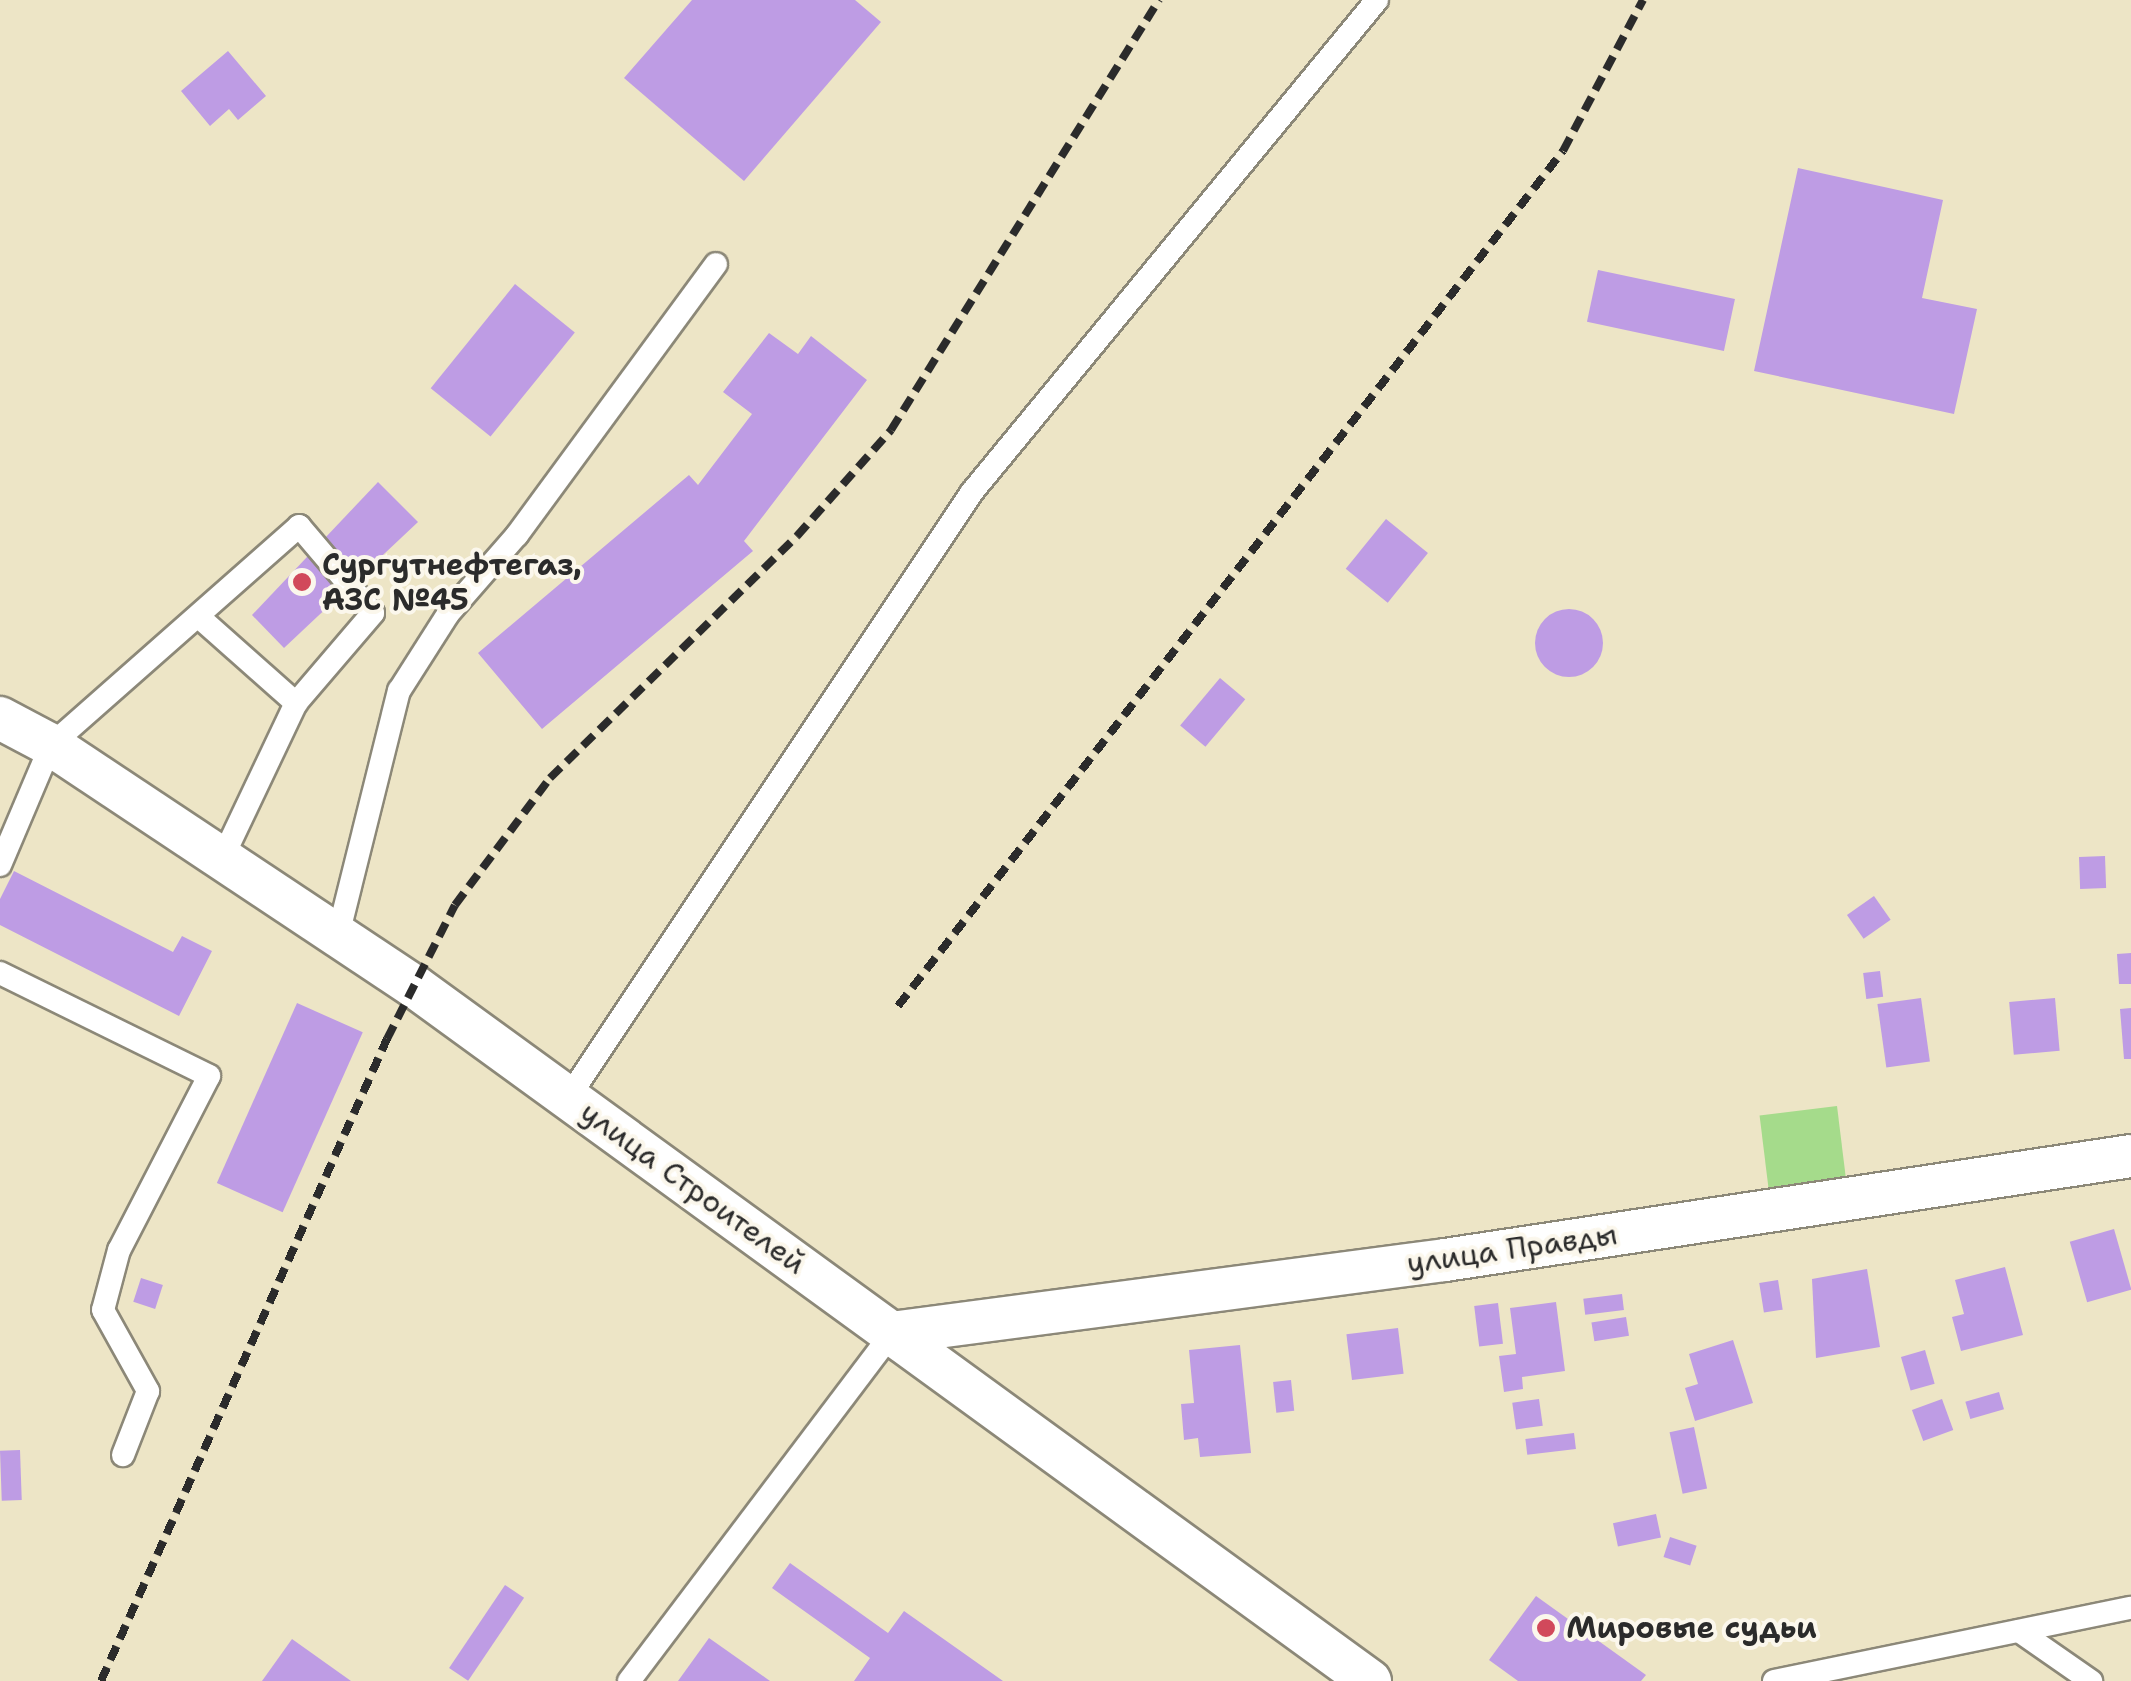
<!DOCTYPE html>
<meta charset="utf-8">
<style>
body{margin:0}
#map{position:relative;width:2131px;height:1681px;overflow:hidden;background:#ede5c6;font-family:"Shantell Sans",sans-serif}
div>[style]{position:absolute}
.green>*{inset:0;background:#a5db8b;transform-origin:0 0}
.building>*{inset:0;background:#be9ce4;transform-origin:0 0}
.round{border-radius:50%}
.roads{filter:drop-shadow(2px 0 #8c8878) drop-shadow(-2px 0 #8c8878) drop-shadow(0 2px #8c8878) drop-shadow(0 -2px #8c8878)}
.lane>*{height:22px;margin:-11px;padding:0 11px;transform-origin:11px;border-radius:11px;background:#fff}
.street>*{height:42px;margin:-21px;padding:0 21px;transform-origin:21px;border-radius:21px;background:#fff}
.rail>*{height:8px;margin-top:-4px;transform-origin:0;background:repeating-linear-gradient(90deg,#2b2b2b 0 15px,transparent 0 23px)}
.dots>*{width:28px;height:28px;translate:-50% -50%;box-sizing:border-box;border:5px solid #fbf7ec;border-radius:50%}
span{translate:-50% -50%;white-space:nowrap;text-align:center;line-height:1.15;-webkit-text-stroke:8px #fbf7ec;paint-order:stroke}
.poi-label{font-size:30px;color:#2b2b2b;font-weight:700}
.left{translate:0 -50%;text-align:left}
.street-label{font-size:30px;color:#2b2b2b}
</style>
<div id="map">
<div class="green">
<i style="left:1837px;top:1106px;width:73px;height:78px;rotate:83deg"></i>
</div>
<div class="building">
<i style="clip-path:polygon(692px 0,855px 0,881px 22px,744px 181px,624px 78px)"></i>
<i style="clip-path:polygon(228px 51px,266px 96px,238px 120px,229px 109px,210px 126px,181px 91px)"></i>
<i style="clip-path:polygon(1798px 168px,1943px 200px,1922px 298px,1977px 309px,1954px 414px,1754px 371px)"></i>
<i style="left:1598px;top:270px;width:140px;height:53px;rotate:12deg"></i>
<i style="left:515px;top:284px;width:77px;height:134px;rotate:39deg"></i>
<i style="clip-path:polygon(769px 333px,798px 354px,811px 336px,867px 380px,744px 541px,753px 551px,542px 729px,478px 653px,689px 475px,698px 485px,752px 414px,723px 392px)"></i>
<i style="clip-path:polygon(378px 482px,418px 522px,284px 648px,252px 615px)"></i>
<i style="left:1386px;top:519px;width:54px;height:64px;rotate:39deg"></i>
<i class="round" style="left:1535px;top:609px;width:68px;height:68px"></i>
<i style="left:1220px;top:678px;width:33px;height:62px;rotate:40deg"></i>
<i style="left:2105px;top:856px;width:32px;height:26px;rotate:88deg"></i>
<i style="clip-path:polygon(14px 871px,173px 952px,182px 936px,212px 951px,179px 1016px,0 925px,0 899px)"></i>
<i style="left:1874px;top:896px;width:29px;height:33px;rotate:55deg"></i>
<i style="clip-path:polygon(2131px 953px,2131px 984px,2119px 984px,2117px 954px)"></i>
<i style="left:1880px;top:971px;width:26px;height:17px;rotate:83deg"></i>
<i style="left:1921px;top:998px;width:64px;height:44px;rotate:82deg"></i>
<i style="left:2055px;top:998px;width:53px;height:46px;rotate:85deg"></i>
<i style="left:297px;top:1003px;width:72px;height:197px;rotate:24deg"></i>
<i style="clip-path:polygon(2131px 1008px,2131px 1059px,2124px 1059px,2120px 1009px)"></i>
<i style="left:2114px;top:1229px;width:63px;height:46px;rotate:74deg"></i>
<i style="clip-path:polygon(2005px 1267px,2023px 1335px,1961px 1351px,1952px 1317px,1964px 1314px,1955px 1280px)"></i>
<i style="clip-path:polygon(1867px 1269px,1880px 1347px,1816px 1358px,1812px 1279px)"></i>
<i style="left:141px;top:1278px;width:23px;height:25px;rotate:18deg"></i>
<i style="left:1778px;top:1280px;width:30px;height:19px;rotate:81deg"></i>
<i style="left:1622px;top:1294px;width:16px;height:39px;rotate:83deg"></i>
<i style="clip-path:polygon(1556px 1302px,1565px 1371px,1522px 1377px,1523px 1389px,1504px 1392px,1499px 1356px,1516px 1354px,1510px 1308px)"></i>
<i style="left:1498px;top:1303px;width:41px;height:24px;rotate:83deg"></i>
<i style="left:1626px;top:1317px;width:19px;height:35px;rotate:81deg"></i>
<i style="left:1398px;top:1328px;width:46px;height:52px;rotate:83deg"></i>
<i style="clip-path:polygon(1733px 1340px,1753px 1403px,1695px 1421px,1685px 1388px,1698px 1384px,1689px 1354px)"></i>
<i style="clip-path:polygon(1240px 1345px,1251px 1453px,1200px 1457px,1198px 1438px,1184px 1440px,1181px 1404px,1194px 1403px,1189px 1350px)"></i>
<i style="left:1925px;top:1350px;width:35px;height:25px;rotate:74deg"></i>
<i style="left:1291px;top:1380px;width:31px;height:18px;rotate:84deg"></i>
<i style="left:1999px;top:1392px;width:18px;height:35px;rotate:74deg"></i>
<i style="left:1539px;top:1399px;width:27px;height:27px;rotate:82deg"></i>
<i style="left:1942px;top:1399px;width:33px;height:32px;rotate:70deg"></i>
<i style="left:1694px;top:1427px;width:63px;height:25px;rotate:78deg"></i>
<i style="left:1574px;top:1433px;width:16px;height:49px;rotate:83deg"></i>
<i style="left:20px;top:1450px;width:50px;height:20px;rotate:88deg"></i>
<i style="left:1656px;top:1514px;width:24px;height:44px;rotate:78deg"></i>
<i style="left:1670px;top:1537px;width:28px;height:21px;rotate:18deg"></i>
<i style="clip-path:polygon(790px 1563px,888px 1633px,904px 1611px,1003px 1681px,854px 1681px,870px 1658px,772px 1588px)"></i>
<i style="left:505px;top:1585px;width:23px;height:100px;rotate:34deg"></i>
<i style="clip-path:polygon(1536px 1596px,1646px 1675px,1641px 1681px,1518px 1681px,1489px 1660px)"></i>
<i style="clip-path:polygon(709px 1638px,770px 1681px,678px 1681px)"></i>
<i style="clip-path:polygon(292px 1639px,351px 1681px,262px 1681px)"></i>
</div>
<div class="roads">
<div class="lane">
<i style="left:199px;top:617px;width:130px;rotate:41.6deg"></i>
<i style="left:0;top:865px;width:130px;rotate:-67deg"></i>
<i style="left:51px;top:745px;width:331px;rotate:-41.4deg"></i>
<i style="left:299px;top:526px;width:114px;rotate:49.6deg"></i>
<i style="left:373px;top:613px;width:118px;rotate:130.5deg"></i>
<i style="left:296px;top:703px;width:170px;rotate:115.4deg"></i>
<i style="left:338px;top:935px;width:252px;rotate:-76deg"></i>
<i style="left:399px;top:691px;width:91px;rotate:-57.5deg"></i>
<i style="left:448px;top:614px;width:105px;rotate:-48.9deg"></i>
<i style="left:517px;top:535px;width:336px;rotate:-53.7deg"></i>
<i style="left:0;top:973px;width:233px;rotate:26.2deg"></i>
<i style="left:209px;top:1076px;width:196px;rotate:117.3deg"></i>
<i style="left:119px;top:1250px;width:62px;rotate:104.9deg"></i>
<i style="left:103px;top:1310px;width:93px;rotate:60.9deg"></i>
<i style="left:148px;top:1391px;width:69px;rotate:111.3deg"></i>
<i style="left:568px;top:1098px;width:728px;rotate:-56.31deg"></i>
<i style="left:972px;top:492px;width:637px;rotate:-50.54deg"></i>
<i style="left:2019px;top:1631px;width:88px;rotate:34.8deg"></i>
<i style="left:629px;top:1681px;width:436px;rotate:-52.9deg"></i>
<i style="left:1774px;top:1681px;width:364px;rotate:-11.6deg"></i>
</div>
<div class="street">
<i style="left:0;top:718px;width:58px;rotate:27.9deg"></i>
<i style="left:51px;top:745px;width:436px;rotate:33.6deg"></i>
<i style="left:414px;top:986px;width:1182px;rotate:36.02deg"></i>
<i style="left:892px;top:1333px;width:558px;rotate:-7.52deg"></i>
<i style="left:1445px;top:1260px;width:694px;rotate:-8.62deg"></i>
</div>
</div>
<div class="rail">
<i style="left:898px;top:1006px;width:1083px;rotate:-52.13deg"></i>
<i style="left:1563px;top:151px;width:171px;rotate:-62.1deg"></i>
<i style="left:101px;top:1681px;width:703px;rotate:-65.99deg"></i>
<i style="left:387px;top:1039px;width:150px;rotate:-63.1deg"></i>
<i style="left:455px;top:905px;width:159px;rotate:-53.2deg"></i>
<i style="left:550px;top:778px;width:346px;rotate:-44.4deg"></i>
<i style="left:797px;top:536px;width:142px;rotate:-48.4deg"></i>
<i style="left:891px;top:430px;width:507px;rotate:-58.07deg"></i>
</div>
<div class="dots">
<i style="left:302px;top:582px;background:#d1495b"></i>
<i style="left:1546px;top:1628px;background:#d1495b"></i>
</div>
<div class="poi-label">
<span class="left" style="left:322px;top:582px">Сургутнефтегаз,<br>АЗС №45</span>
<span class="left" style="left:1566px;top:1628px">Мировые судьи</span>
</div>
<div class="street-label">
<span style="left:693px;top:1188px;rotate:36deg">улица Строителей</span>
<span style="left:1512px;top:1249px;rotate:-8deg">улица Правды</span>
</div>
</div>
